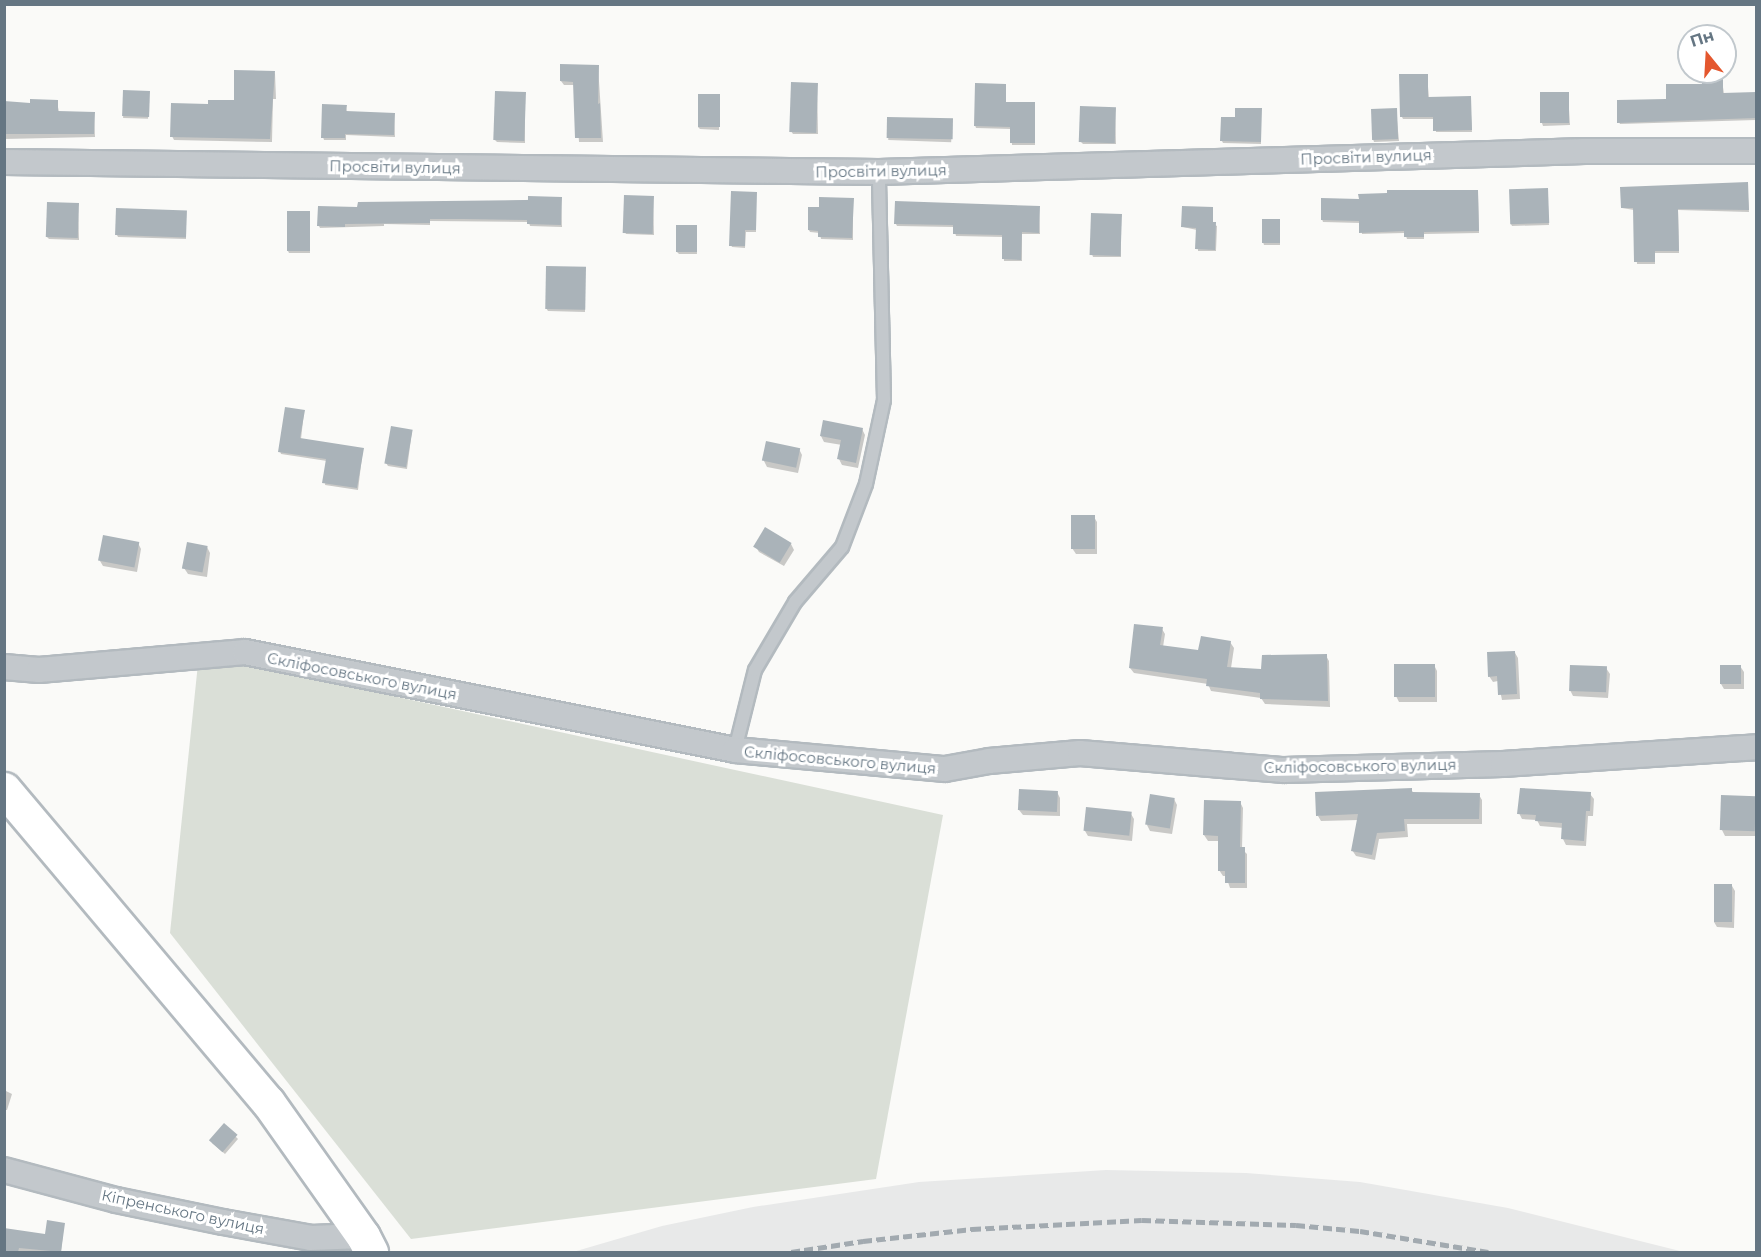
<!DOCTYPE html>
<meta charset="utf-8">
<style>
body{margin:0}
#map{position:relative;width:1761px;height:1257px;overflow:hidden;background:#fafaf8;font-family:Montserrat,sans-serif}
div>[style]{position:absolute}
.built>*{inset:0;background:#e8e9e9}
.green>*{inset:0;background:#dadfd7}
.shadow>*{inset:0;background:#0003;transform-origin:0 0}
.building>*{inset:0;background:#aab3b9;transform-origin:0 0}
.roads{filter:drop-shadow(2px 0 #b3babf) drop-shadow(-2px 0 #b3babf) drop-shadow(0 2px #b3babf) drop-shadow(0 -2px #b3babf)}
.service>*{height:12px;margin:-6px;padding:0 6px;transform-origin:6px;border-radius:6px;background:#c3c8cc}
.minor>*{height:24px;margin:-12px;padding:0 12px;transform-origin:12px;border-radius:12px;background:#c3c8cc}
.secondary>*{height:33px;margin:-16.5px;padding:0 16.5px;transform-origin:16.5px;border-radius:16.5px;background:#fff}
.rail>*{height:4.5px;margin-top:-2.25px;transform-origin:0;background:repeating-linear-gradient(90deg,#a2aab0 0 9px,transparent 0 13.5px)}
span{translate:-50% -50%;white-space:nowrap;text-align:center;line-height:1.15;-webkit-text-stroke:6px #fff;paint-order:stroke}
.street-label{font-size:15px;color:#657683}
.frame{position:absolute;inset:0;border:6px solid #657683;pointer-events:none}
.north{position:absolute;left:1677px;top:24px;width:60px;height:60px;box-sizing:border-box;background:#fff;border:2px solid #c1c8cd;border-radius:50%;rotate:342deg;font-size:16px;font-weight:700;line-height:24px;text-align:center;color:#657683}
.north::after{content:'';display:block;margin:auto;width:21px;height:27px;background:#e4572e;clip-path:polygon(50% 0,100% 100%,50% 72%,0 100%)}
</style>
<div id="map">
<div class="built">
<i style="clip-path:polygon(1106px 1170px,1246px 1173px,1360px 1182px,1508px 1208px,1684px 1252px,573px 1252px,662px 1226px,753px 1207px,919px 1182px)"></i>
</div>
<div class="green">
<i style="clip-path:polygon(199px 654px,943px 815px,876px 1179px,411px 1239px,170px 933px)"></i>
</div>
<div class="shadow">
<i style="clip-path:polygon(598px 66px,603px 142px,579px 142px,575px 85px,564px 85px,561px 81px)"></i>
<i style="clip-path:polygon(275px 73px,276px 99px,273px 99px,272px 142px,174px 140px,172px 136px,209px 106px,235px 102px)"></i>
<i style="clip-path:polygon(1427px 75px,1429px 98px,1470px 97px,1472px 132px,1436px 132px,1435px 119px,1403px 119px,1402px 117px)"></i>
<i style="clip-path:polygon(1722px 80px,1724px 94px,1756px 93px,1756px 120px,1620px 124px,1619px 122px,1704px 85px)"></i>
<i style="clip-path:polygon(817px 84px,818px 134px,793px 134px,791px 131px)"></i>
<i style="clip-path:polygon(1005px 86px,1006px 103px,1034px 104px,1035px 106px,1035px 145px,1012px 145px,1011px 129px,976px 128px,975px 125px)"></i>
<i style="left:124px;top:92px;width:25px;height:26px;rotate:2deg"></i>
<i style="clip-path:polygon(525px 93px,525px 143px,497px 142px,495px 140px)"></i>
<i style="clip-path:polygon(1568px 94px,1570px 125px,1543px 126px,1542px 123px)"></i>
<i style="clip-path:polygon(719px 96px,719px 130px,700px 129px,698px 127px)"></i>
<i style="clip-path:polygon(57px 102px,59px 112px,94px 114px,95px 137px,4px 139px,4px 103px,31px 104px)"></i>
<i style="clip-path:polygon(346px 106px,347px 112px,394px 114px,395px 137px,346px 135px,346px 140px,324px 140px,323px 137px)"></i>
<i style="clip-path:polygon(1115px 108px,1116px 144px,1083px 144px,1081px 142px)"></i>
<i style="clip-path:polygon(1261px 110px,1261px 144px,1223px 143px,1222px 141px)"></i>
<i style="clip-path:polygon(1396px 110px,1399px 141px,1374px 142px,1373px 139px)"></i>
<i style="left:889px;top:118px;width:63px;height:22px;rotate:2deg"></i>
<i style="clip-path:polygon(1747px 183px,1749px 212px,1678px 210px,1679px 253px,1655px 253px,1655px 264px,1637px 264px,1634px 210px,1622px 208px)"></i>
<i style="clip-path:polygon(1547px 189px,1549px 225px,1512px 226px,1511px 224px)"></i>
<i style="clip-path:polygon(756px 193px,756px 232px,746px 232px,745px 248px,732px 247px,731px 245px)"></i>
<i style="clip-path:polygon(1389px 194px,1478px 194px,1479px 233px,1424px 234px,1424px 239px,1407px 239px,1405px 233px,1362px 234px,1361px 223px,1323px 222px,1322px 219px,1360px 200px)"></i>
<i style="clip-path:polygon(561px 198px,562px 227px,530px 226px,529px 222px,430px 221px,430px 225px,384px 224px,384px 226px,320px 228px,319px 226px,359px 209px)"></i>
<i style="clip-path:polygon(653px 198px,654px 235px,626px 234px,625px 232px)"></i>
<i style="clip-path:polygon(853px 200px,853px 240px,821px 239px,820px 233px,810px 232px,809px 230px,820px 209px)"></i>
<i style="clip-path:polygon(78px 204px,79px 240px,49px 239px,47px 237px)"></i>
<i style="clip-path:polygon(1039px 208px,1040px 234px,1022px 234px,1022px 261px,1004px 261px,1004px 237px,956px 236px,954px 227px,897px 226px,896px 224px)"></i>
<i style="clip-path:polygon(1212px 208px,1213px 224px,1217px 226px,1216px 251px,1198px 251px,1197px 230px,1183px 227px)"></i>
<i style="clip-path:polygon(186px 211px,186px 239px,118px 237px,117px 235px)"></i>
<i style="clip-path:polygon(309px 213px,310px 253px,289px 253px,288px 251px)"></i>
<i style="clip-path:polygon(1121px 215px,1121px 257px,1093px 257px,1092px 254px)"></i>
<i style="clip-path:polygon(1280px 220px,1280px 245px,1264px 245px,1263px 242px)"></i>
<i style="clip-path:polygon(696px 226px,697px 254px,679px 254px,677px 252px)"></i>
<i style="clip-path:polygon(585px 269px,585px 312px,548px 311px,546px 308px)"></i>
<i style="clip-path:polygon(304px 412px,301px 439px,363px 449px,358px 490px,325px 485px,327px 461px,281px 454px,280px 451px)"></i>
<i style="clip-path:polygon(862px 429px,865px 435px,858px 468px,842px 465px,839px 459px,842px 445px,824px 442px,821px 436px)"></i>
<i style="clip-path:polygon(412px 431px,407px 469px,388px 466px,386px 463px)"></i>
<i style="clip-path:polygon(799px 449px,802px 455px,798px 473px,767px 467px,764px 461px)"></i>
<i style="clip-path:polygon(1094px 517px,1097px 522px,1097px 554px,1076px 554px,1072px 548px)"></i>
<i style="clip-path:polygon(138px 543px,141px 549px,137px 572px,103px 566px,100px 561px)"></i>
<i style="clip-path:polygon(791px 544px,794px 550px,784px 566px,759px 552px,756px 547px)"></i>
<i style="clip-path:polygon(207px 547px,210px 553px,207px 577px,188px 574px,184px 568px)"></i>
<i style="clip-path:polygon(1162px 629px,1165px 634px,1163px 647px,1200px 652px,1230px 642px,1234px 648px,1231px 668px,1263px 671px,1326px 656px,1329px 661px,1330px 707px,1265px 704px,1261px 698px,1211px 691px,1208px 684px,1134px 673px,1130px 668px)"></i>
<i style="clip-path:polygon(1515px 653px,1518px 658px,1520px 699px,1502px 700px,1498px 681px,1493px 682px,1489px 676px)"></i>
<i style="clip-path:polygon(1434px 665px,1437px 671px,1437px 702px,1399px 702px,1396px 696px)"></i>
<i style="clip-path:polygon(1740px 666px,1744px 672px,1744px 689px,1724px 689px,1721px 684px)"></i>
<i style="clip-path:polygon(1606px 668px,1610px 674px,1608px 698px,1573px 696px,1570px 690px)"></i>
<i style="clip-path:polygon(1411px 789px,1414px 794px,1479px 795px,1482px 800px,1482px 824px,1407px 824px,1408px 837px,1379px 839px,1375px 860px,1356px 856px,1352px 850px,1359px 820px,1321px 821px,1318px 816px)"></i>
<i style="clip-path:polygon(1057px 792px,1060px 798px,1060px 816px,1023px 815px,1019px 810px)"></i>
<i style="clip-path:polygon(1590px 794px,1594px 799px,1593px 816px,1588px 816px,1586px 846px,1566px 845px,1563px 839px,1564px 828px,1540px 826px,1537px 820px,1522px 819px,1519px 813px)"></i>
<i style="clip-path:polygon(1722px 797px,1756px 798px,1756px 836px,1725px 836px,1722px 830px)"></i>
<i style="clip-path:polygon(1174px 799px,1177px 805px,1172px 834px,1150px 831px,1147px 825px)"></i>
<i style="clip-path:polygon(1240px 802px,1243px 808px,1242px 849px,1247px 854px,1247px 888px,1230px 888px,1226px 876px,1223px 876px,1219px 870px,1220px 841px,1208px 841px,1204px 835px)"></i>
<i style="clip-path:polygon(1131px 814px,1134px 819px,1132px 841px,1088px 836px,1085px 831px)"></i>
<i style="clip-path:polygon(1732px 886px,1735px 891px,1734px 928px,1717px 927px,1714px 922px)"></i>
<i style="clip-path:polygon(4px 1090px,12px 1094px,7px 1110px,4px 1110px)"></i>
<i style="clip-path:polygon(224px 1125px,238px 1139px,225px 1154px,212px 1143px)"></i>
<i style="clip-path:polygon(64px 1224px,61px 1252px,4px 1251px,47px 1235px)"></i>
</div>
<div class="building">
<i style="clip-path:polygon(560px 64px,599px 65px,598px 104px,600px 103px,601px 138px,575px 138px,573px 82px,560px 81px)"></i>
<i style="clip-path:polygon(234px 70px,275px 71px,270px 139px,170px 137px,171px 103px,208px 104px,208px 100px,234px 100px)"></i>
<i style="clip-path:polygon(1399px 74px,1428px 74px,1428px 97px,1471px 96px,1472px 130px,1433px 131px,1433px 117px,1400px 117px)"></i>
<i style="clip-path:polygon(1702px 79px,1723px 79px,1723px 93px,1756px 92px,1756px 118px,1617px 123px,1617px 100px,1666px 99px,1666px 84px,1702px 84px)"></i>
<i style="left:791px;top:82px;width:27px;height:50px;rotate:2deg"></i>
<i style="clip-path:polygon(975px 83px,1006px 84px,1006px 102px,1035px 102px,1035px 143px,1010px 143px,1010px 127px,974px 126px)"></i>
<i style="left:123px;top:90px;width:27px;height:26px;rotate:2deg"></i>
<i style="left:495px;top:91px;width:31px;height:49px;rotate:2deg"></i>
<i style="left:1569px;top:92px;width:31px;height:29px;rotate:90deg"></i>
<i style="left:698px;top:94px;width:22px;height:33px"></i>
<i style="clip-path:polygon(30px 99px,58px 100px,58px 111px,95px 112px,94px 134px,4px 134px,4px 101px,30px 103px)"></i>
<i style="clip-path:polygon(322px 104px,347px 105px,346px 111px,395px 113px,394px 135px,345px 134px,345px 138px,321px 138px)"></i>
<i style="left:1080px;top:106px;width:36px;height:36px;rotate:2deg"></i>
<i style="clip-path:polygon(1235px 108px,1262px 108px,1261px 142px,1220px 141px,1221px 117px,1235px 117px)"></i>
<i style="left:1397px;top:108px;width:31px;height:26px;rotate:88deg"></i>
<i style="left:887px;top:117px;width:66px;height:21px;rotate:1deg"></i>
<i style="clip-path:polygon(1748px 182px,1749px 210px,1678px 209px,1679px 251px,1655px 251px,1655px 262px,1634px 262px,1633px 208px,1621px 208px,1620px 187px)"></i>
<i style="left:1548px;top:188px;width:35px;height:39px;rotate:88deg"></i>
<i style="clip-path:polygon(1387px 190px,1478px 190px,1479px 231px,1424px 232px,1424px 237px,1404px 237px,1404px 231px,1359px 233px,1359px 221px,1321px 220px,1321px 198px,1359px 199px,1358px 194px,1387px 193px)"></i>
<i style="clip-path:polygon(731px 191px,757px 192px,756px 230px,745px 230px,745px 246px,729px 246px)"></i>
<i style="left:624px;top:195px;width:30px;height:38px;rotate:2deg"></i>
<i style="clip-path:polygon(528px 196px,562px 197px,561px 225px,527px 224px,527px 220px,463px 219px,430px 219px,430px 223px,345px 224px,345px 227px,317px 226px,318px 206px,357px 207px,358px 202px,528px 200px)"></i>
<i style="clip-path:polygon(819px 197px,854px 198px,852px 238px,818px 237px,818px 231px,808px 230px,808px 207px,819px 207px)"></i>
<i style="clip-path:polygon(895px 201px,1040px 206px,1039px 233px,1022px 232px,1021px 260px,1002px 259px,1002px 235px,953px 234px,953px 225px,894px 224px)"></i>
<i style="left:47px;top:202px;width:32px;height:35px;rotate:2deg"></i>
<i style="clip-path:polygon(1182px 206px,1213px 207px,1213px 222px,1216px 222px,1215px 250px,1195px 249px,1196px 228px,1181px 227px)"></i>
<i style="left:116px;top:208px;width:71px;height:27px;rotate:2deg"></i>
<i style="left:287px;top:211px;width:23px;height:40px"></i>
<i style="left:1091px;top:213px;width:31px;height:42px;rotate:2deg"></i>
<i style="left:1262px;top:219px;width:18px;height:24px"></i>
<i style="left:676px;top:225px;width:21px;height:27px"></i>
<i style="left:546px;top:266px;width:40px;height:43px;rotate:1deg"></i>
<i style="clip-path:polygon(285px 407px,305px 410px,300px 438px,364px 448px,357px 488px,322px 483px,326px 459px,278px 452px)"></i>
<i style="clip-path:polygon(823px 420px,863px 428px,856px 463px,837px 459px,841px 440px,820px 436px)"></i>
<i style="left:391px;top:426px;width:22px;height:38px;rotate:10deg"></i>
<i style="left:766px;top:441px;width:35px;height:20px;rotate:12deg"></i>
<i style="left:1071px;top:515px;width:24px;height:34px"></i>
<i style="left:765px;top:527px;width:31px;height:23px;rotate:31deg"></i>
<i style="left:103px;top:535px;width:37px;height:26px;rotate:11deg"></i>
<i style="left:187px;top:542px;width:21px;height:27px;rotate:11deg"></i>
<i style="clip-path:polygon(1134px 624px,1163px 627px,1160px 645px,1198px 650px,1201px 636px,1231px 641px,1227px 667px,1261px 669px,1262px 655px,1327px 654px,1328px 701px,1260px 699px,1260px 693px,1206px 686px,1207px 679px,1129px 668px)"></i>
<i style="clip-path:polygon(1515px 651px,1517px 694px,1498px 695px,1497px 676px,1488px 677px,1487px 652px)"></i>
<i style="left:1394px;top:664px;width:41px;height:33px"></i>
<i style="left:1570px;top:665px;width:37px;height:26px;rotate:2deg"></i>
<i style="left:1720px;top:665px;width:21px;height:19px"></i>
<i style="clip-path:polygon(1412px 788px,1412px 792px,1480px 793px,1479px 819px,1404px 819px,1405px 831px,1377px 833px,1372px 855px,1351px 851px,1358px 814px,1316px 816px,1315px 792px)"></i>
<i style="clip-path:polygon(1520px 788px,1591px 792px,1590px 811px,1586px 811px,1584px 841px,1561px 839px,1562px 823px,1535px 821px,1536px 815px,1517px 814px)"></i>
<i style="left:1019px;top:789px;width:39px;height:21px;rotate:3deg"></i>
<i style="left:1150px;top:794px;width:25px;height:31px;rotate:9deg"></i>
<i style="left:1721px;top:795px;width:35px;height:35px;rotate:2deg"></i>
<i style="clip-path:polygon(1204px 800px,1241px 801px,1240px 847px,1245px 847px,1245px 883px,1225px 883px,1225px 871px,1218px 871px,1218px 836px,1203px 835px)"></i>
<i style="left:1086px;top:807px;width:46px;height:24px;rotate:6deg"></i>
<i style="left:1714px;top:884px;width:18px;height:38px"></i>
<i style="left:224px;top:1123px;width:18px;height:23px;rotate:41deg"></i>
<i style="clip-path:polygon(47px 1220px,65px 1223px,61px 1252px,19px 1248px,18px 1252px,4px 1252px,4px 1228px,45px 1234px)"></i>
</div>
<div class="roads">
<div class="service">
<i style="left:735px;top:750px;width:82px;rotate:-76deg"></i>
<i style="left:755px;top:670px;width:79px;rotate:-59.5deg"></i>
<i style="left:795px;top:602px;width:72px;rotate:-49.5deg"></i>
<i style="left:842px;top:547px;width:67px;rotate:-69.1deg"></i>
<i style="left:866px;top:484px;width:86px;rotate:-77.9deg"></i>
<i style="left:884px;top:400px;width:228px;rotate:-91.3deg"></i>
</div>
<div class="minor">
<i style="left:4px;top:162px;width:875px;rotate:0.65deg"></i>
<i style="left:879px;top:172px;width:706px;rotate:-1.7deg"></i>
<i style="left:1585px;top:151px;width:171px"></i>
<i style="left:4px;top:667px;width:35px;rotate:5deg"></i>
<i style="left:39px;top:670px;width:207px;rotate:-5deg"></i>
<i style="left:245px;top:652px;width:500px;rotate:11.3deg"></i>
<i style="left:735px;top:750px;width:211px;rotate:5.2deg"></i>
<i style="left:945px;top:769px;width:45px;rotate:-10.3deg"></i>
<i style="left:989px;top:761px;width:91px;rotate:-5deg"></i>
<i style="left:1080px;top:753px;width:205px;rotate:4.8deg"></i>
<i style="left:1284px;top:770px;width:219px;rotate:-1.6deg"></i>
<i style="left:1503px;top:764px;width:254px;rotate:-3.8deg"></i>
<i style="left:4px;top:1170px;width:116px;rotate:15deg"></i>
<i style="left:116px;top:1200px;width:109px;rotate:11.6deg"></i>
<i style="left:223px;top:1222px;width:89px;rotate:10.3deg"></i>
<i style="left:311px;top:1238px;width:52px;rotate:-2.2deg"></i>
</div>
<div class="secondary">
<i style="left:4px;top:789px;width:409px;rotate:49.9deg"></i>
<i style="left:268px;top:1102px;width:164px;rotate:54.7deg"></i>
<i style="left:363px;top:1236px;width:18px;rotate:63deg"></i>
</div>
</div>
<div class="rail">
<i style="left:791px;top:1252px;width:73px;rotate:-8.7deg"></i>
<i style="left:863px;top:1241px;width:110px;rotate:-6.3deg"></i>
<i style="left:972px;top:1229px;width:170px;rotate:-3deg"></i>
<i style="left:1142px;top:1220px;width:154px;rotate:1.9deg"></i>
<i style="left:1296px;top:1225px;width:64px;rotate:5.4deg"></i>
<i style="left:1360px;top:1231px;width:130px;rotate:9.3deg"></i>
</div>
<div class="street-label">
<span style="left:1366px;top:157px;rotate:-2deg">Просвіти вулиця</span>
<span style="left:395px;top:167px;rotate:1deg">Просвіти вулиця</span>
<span style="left:881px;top:171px;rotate:-1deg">Просвіти вулиця</span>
<span style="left:362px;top:676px;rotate:11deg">Скліфосовського вулиця</span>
<span style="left:840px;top:760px;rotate:5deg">Скліфосовського вулиця</span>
<span style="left:1360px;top:766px;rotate:-1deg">Скліфосовського вулиця</span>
<span style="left:183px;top:1212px;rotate:12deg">Кіпренського вулиця</span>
</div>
<div class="frame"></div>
<div class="north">Пн</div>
</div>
